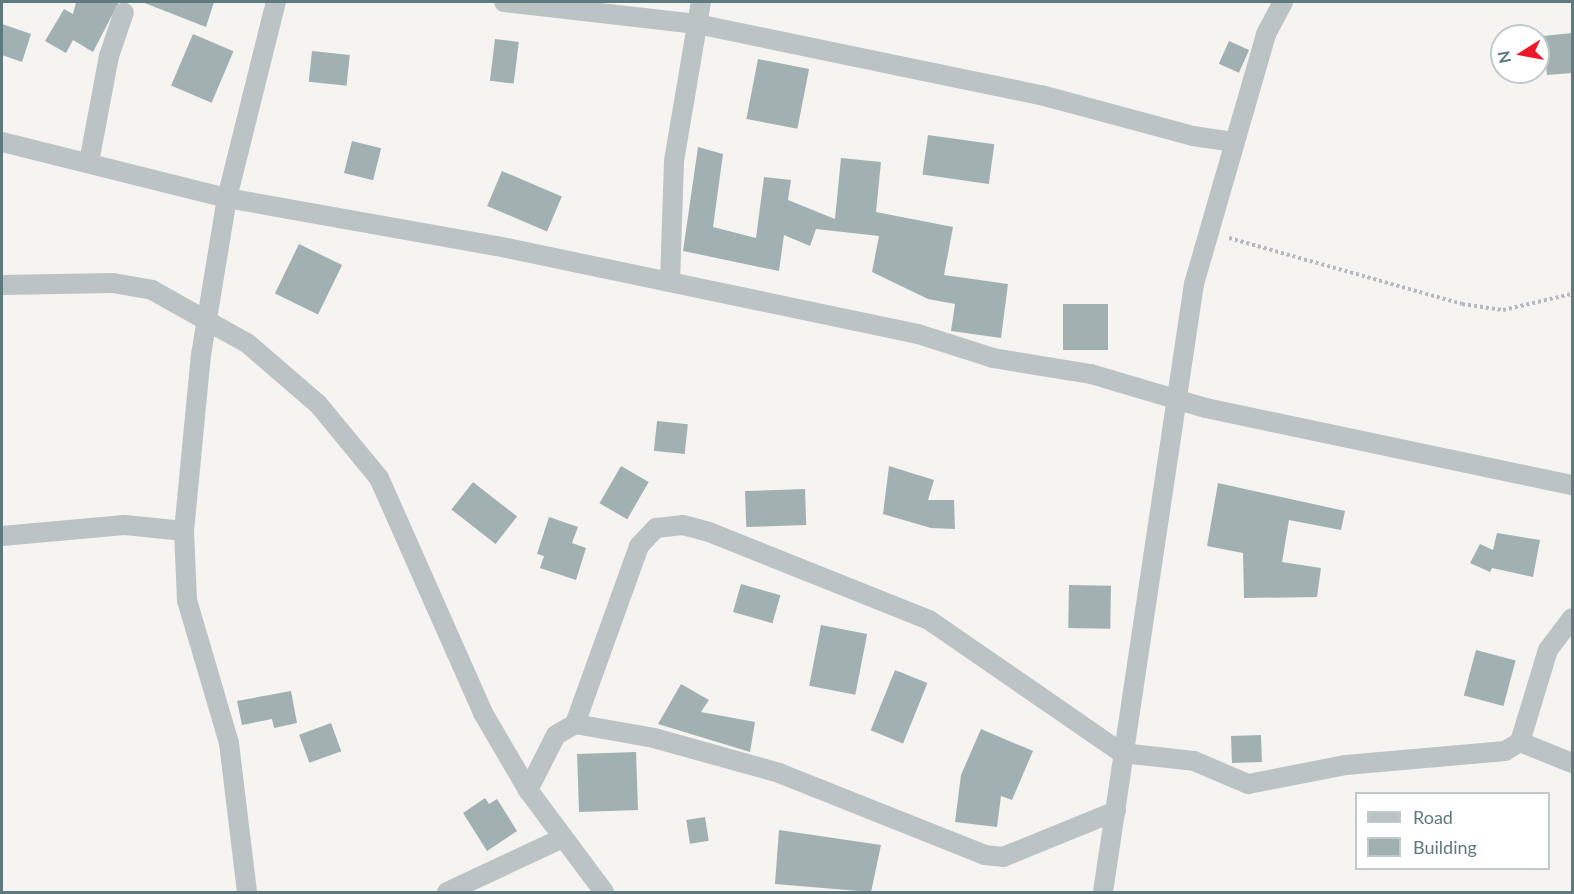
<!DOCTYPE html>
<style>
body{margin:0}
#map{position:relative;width:1574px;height:894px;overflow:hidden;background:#f5f4f1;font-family:Lato,sans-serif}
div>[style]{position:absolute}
.building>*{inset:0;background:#a1b1b2;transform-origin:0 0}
.path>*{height:4px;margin-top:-2px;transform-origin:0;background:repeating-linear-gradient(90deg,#b5bbbc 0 3px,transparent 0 6px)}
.minor>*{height:20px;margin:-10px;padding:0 10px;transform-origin:10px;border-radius:10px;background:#bbc3c4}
span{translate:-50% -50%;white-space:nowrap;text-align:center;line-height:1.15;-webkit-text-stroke:6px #fff;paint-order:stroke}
.frame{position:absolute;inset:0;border:3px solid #5e7a7e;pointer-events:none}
.legend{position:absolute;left:1355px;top:792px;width:195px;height:78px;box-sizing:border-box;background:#fff;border:2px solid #bfcacb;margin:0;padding:8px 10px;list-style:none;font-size:18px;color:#5e7a7e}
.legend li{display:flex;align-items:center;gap:12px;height:30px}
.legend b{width:30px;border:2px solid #bfcacb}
.north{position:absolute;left:1490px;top:24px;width:60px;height:60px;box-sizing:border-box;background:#fff;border:2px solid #bfcacb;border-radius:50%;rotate:259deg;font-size:16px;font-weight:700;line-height:24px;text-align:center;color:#5e7a7e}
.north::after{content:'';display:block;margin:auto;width:21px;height:27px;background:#ee1829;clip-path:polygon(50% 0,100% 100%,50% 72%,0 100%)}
</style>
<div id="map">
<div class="building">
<i style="clip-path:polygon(76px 2px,119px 2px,93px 52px,73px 40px,66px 53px,45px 41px,64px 9px,73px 14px)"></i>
<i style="clip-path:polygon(142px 2px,214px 2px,206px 27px)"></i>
<i style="clip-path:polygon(2px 24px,31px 34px,22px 62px,2px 55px)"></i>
<i style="clip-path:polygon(1572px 33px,1572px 73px,1547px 75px,1543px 36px)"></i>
<i style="left:193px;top:34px;width:44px;height:56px;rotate:23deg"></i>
<i style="left:495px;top:39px;width:24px;height:42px;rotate:7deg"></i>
<i style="left:1229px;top:41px;width:22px;height:25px;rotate:24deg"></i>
<i style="left:312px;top:51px;width:38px;height:31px;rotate:6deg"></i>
<i style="left:758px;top:59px;width:52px;height:61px;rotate:11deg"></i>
<i style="left:928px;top:135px;width:67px;height:40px;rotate:8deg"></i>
<i style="left:352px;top:141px;width:30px;height:33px;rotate:14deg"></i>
<i style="clip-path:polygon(698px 147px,723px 154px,713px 227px,756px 238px,764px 177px,791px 180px,788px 200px,835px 219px,841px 158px,881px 162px,876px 212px,953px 227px,944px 275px,1008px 284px,1001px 338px,951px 331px,955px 304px,928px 299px,872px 272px,879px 236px,816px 229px,810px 246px,784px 235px,779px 271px,683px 251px)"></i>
<i style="left:502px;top:171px;width:65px;height:38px;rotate:23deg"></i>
<i style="left:299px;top:244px;width:48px;height:55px;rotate:26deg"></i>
<i style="left:1063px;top:304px;width:45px;height:46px"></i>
<i style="left:657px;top:421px;width:31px;height:30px;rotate:6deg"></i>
<i style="left:621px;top:466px;width:32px;height:43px;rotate:30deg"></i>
<i style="clip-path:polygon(889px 466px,934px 480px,928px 500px,954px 500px,955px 529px,931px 528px,883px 514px)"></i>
<i style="left:473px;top:482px;width:56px;height:35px;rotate:38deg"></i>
<i style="clip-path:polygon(1218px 483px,1345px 511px,1341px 530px,1289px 520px,1282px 562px,1321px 568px,1317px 597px,1244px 598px,1243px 553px,1207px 546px)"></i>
<i style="left:805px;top:489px;width:36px;height:60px;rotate:88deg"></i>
<i style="clip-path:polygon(549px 517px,578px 527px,572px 543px,586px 548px,576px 580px,540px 568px,544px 556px,537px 554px)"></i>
<i style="clip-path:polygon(1497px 533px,1540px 540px,1533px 577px,1492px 568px,1490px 572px,1470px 563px,1480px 544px,1493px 550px)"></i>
<i style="left:741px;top:584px;width:41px;height:29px;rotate:16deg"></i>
<i style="left:1069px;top:585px;width:42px;height:43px;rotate:1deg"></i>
<i style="left:821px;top:625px;width:47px;height:62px;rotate:11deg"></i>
<i style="left:1476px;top:650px;width:41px;height:47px;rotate:15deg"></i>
<i style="left:895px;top:670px;width:35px;height:65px;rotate:22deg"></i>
<i style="clip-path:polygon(681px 684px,709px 700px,701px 712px,755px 722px,750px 752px,658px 724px)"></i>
<i style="clip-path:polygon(291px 691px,297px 723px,274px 728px,272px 719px,242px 725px,237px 701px)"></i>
<i style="left:331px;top:723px;width:30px;height:34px;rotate:70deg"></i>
<i style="clip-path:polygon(981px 729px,1033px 751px,1012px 800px,1001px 796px,997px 827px,955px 822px,961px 775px)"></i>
<i style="left:1261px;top:735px;width:27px;height:30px;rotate:88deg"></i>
<i style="left:636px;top:752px;width:58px;height:59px;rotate:88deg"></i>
<i style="clip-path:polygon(485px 798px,489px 804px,497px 799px,517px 831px,487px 851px,463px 813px)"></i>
<i style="left:705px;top:817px;width:24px;height:19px;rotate:81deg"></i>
<i style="clip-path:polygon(779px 830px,881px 845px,871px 892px,775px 884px)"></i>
</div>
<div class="path">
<i style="left:1229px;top:238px;width:242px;rotate:15.8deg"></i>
<i style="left:1462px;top:304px;width:41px;rotate:8.3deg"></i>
<i style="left:1503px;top:310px;width:71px;rotate:-13.1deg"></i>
</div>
<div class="minor">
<i style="left:504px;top:2px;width:194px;rotate:6.5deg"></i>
<i style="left:697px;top:24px;width:351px;rotate:11.7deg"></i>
<i style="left:1041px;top:95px;width:157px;rotate:15.1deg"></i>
<i style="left:1193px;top:136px;width:40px;rotate:8.5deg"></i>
<i style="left:2px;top:142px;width:232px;rotate:14deg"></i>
<i style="left:227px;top:198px;width:274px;rotate:10.1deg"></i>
<i style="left:497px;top:246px;width:430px;rotate:11.8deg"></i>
<i style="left:918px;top:334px;width:79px;rotate:17.7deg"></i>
<i style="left:993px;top:358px;width:99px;rotate:9.3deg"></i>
<i style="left:1091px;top:374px;width:120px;rotate:16.5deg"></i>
<i style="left:1206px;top:408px;width:374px;rotate:11.9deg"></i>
<i style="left:89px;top:162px;width:108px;rotate:-79.3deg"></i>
<i style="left:109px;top:56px;width:46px;rotate:-71.2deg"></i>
<i style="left:670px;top:282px;width:121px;rotate:-88.1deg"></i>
<i style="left:674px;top:161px;width:161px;rotate:-80.4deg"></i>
<i style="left:2px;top:285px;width:111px;rotate:-1deg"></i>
<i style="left:113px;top:283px;width:40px;rotate:10deg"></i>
<i style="left:152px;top:290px;width:109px;rotate:29.2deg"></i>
<i style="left:247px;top:343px;width:94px;rotate:40.7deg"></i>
<i style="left:318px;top:404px;width:96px;rotate:50.5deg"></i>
<i style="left:379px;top:478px;width:257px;rotate:66.1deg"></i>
<i style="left:483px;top:713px;width:89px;rotate:59.7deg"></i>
<i style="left:528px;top:790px;width:127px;rotate:53.3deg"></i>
<i style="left:2px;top:536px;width:123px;rotate:-5.1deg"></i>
<i style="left:125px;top:525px;width:59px;rotate:5.8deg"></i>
<i style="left:575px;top:724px;width:189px;rotate:-70.2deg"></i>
<i style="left:639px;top:546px;width:25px;rotate:-47deg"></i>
<i style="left:656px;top:528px;width:27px;rotate:-6deg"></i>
<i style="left:683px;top:525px;width:27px;rotate:15deg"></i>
<i style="left:709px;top:532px;width:237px;rotate:21.8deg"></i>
<i style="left:929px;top:620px;width:234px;rotate:34.6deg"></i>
<i style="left:1122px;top:753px;width:72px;rotate:6.3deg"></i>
<i style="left:1194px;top:761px;width:59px;rotate:23.1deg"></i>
<i style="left:1248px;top:784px;width:100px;rotate:-11deg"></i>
<i style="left:1346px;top:765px;width:160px;rotate:-5deg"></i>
<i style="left:1505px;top:751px;width:17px;rotate:-31deg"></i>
<i style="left:1520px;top:742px;width:96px;rotate:-73.1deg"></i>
<i style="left:1548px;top:650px;width:40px;rotate:-53deg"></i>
<i style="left:1520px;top:742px;width:56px;rotate:22deg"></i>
<i style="left:528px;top:790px;width:62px;rotate:-63deg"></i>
<i style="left:556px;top:735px;width:22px;rotate:-30deg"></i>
<i style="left:575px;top:724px;width:80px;rotate:10deg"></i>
<i style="left:654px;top:738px;width:130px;rotate:15.6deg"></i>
<i style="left:779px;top:773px;width:222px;rotate:21.7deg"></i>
<i style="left:985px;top:855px;width:18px;rotate:6deg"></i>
<i style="left:1003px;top:857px;width:122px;rotate:-22.2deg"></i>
<i style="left:247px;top:892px;width:150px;rotate:-96.9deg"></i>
<i style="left:229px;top:743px;width:149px;rotate:-106.4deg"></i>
<i style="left:187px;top:600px;width:69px;rotate:-92.5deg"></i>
<i style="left:184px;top:531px;width:177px;rotate:-84.5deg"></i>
<i style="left:201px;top:355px;width:159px;rotate:-80.6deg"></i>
<i style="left:227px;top:198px;width:202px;rotate:-76deg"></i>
<i style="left:447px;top:892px;width:128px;rotate:-25deg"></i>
<i style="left:1103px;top:892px;width:615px;rotate:-81.49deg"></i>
<i style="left:1194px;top:284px;width:260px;rotate:-73.9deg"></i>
<i style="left:1266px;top:34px;width:36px;rotate:-62deg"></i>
</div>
<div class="frame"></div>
<ul class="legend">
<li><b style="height:8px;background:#bbc3c4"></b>Road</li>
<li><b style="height:16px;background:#a1b1b2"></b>Building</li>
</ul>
<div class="north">N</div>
</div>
